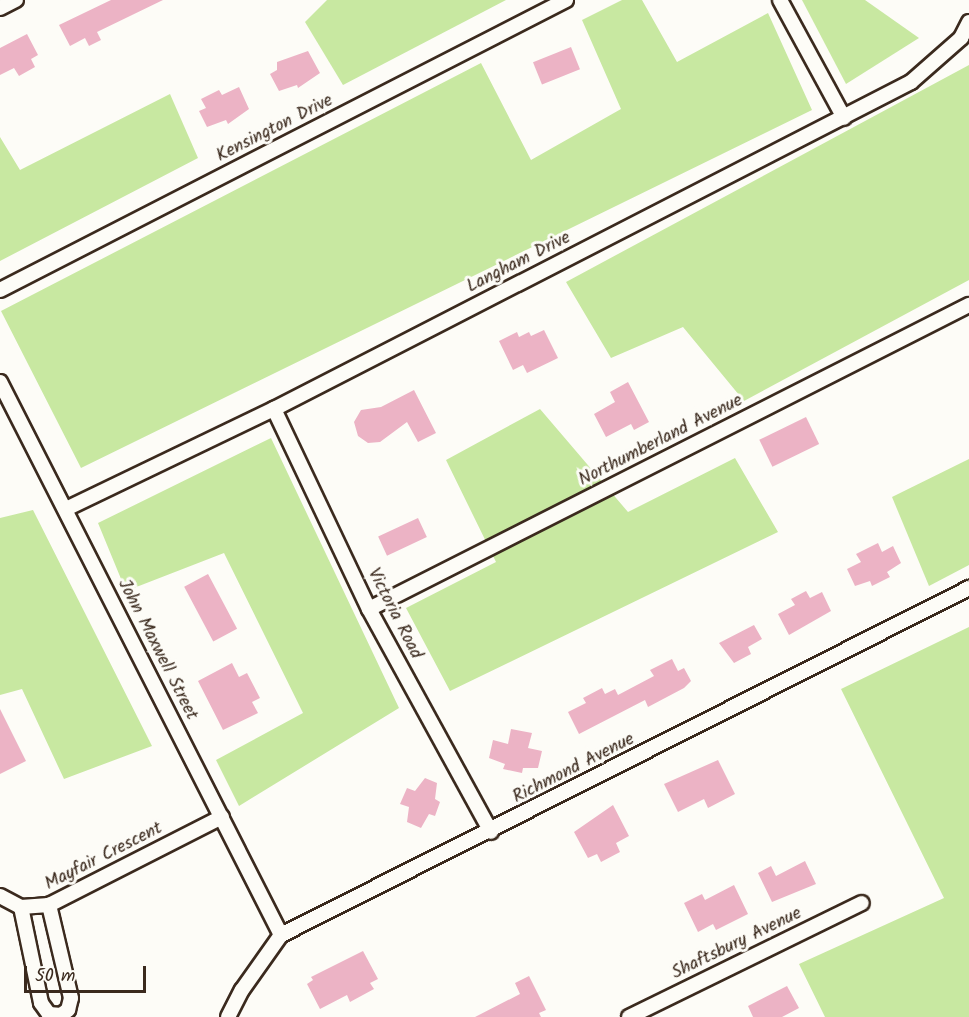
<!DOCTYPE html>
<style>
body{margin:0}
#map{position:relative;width:969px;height:1017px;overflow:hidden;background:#fdfcf7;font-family:Kalam,sans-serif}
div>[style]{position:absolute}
.green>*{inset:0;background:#c8e8a1}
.building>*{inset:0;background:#ecb3c5;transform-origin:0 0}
.roads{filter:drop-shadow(2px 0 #3b2a1e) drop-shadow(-2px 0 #3b2a1e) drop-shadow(0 2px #3b2a1e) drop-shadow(0 -2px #3b2a1e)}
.minor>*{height:14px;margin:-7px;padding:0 7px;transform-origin:7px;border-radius:7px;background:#fdfcf7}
span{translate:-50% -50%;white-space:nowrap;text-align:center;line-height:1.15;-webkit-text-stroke:6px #fdfcf7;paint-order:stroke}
.street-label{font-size:18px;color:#3b2a1e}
.scale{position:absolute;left:24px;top:966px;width:122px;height:27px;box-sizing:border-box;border:3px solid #3b2a1e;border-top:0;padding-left:8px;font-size:18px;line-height:21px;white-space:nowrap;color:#3b2a1e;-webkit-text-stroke:4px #fdfcf7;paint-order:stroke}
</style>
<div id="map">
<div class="green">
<i style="clip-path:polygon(327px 0,506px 0,343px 85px,305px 22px)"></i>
<i style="clip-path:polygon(622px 0,642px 0,677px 62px,768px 13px,812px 110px,81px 468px,1px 311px,481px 63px,531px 160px,621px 109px,582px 20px)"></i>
<i style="clip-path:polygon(802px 0,865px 0,919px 38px,846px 84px)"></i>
<i style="clip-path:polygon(969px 65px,969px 280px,744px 401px,683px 327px,611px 358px,566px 282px)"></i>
<i style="clip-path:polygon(170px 94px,198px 158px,0 261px,0 137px,20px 170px)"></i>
<i style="clip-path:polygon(540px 409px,628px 512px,735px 458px,778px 532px,450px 691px,406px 608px,496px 562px,446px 460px)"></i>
<i style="clip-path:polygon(271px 438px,399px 708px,239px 806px,216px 760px,303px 713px,224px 553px,126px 591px,98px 523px)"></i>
<i style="clip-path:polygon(969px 459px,969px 565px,929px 586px,892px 497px)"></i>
<i style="clip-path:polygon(33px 510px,152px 746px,64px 779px,22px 689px,0 695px,0 518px)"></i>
<i style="clip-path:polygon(969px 627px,969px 1017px,825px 1017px,799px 964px,944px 898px,841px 689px)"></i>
</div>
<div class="building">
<i style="clip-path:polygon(111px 0,163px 0,97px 32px,101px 40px,89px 46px,85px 38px,70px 46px,59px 25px)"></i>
<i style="clip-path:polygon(27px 34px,38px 55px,31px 59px,35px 67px,19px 76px,14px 68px,0 75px,0 48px)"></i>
<i style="left:571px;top:47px;width:24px;height:41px;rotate:68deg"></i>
<i style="clip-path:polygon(308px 51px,320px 73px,298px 88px,297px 85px,279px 91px,270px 74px,277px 70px,277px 62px)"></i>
<i style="clip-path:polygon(239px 87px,249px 109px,228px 124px,226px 120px,207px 127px,199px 111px,206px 108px,201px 99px,219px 90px,222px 95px)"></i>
<i style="clip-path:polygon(544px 330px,558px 358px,527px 373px,523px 365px,513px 370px,499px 341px,517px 332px,519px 337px,529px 332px,531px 336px)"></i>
<i style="clip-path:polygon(628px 382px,649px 422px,634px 430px,631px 424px,606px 437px,594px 414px,615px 402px,610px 392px)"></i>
<i style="clip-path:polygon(414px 390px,436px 433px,418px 442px,407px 422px,380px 442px,368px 443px,358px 436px,354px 422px,361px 410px,381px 407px)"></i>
<i style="left:806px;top:417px;width:30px;height:52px;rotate:64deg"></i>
<i style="left:418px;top:518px;width:21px;height:44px;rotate:65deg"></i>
<i style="clip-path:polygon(878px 543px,882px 552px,893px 546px,901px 563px,887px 572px,890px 577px,872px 586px,870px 581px,855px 586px,847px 569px,861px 562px,856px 554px)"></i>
<i style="left:208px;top:574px;width:62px;height:27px;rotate:62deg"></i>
<i style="clip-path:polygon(806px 591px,810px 598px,822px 592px,831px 611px,789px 635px,778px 614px,795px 605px,791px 599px)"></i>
<i style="clip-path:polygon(754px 625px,762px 639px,748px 647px,751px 654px,734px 663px,719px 643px)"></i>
<i style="clip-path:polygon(672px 659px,678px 671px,684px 668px,691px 681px,684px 688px,648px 707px,645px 700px,579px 734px,568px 712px,586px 703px,583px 698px,602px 688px,605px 694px,615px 689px,618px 695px,654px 676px,650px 670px)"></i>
<i style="clip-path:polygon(232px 663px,239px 677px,247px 673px,260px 698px,252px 702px,258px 713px,223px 730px,198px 681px)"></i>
<i style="clip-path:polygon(0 709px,26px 761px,0 774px)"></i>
<i style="clip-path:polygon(511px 729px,532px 733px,528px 748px,542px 751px,538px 768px,523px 768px,522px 773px,503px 769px,505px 764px,489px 758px,493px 740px,508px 744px)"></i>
<i style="clip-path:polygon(718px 760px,735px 794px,708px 808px,704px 799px,678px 812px,664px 784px)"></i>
<i style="clip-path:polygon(425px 778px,437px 783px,435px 799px,440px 802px,435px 816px,429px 814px,421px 828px,407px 822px,409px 807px,400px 804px,407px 788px,415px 791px)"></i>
<i style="clip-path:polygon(613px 805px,629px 836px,616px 843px,620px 852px,601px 862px,597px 854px,588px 858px,574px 832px)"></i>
<i style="clip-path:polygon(805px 861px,816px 884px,772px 902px,758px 873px,771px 866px,776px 876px)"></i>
<i style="clip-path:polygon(734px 885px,748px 914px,716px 930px,713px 924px,698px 932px,684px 903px,702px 894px,705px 900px)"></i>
<i style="clip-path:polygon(363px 951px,378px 979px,370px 983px,374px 989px,350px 1002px,347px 995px,320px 1009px,307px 984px,313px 980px,311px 977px)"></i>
<i style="clip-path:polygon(529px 976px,546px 1010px,539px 1013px,541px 1017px,475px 1017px,520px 994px,515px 983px)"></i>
<i style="clip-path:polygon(787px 986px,799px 1008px,782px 1017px,753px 1017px,748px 1006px)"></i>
</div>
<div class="roads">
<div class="minor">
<i style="left:780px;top:0;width:134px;rotate:61.5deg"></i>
<i style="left:0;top:8px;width:18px;rotate:-27deg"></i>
<i style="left:0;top:290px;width:636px;rotate:-27.13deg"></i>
<i style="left:0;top:382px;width:620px;rotate:63.06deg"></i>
<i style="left:274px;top:409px;width:221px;rotate:64.6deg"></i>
<i style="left:369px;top:609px;width:254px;rotate:61.3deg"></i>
<i style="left:66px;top:509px;width:231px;rotate:-25.7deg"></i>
<i style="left:274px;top:409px;width:716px;rotate:-27.17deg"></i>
<i style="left:911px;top:82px;width:67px;rotate:-41.3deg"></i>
<i style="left:961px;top:38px;width:18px;rotate:-63deg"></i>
<i style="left:369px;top:609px;width:673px;rotate:-26.87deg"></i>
<i style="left:0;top:896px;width:24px;rotate:28deg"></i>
<i style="left:21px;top:907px;width:28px;rotate:-4deg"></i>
<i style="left:49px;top:905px;width:194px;rotate:-27deg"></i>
<i style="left:21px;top:907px;width:98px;rotate:78.2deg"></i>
<i style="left:41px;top:1003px;width:14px;rotate:54deg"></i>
<i style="left:49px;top:1014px;width:12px;rotate:5deg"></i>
<i style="left:61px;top:1015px;width:9px;rotate:-36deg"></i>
<i style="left:68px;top:1010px;width:12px;rotate:-76deg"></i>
<i style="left:71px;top:998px;width:96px;rotate:-103.3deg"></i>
<i style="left:228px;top:1017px;width:30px;rotate:-63deg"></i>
<i style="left:242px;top:990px;width:67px;rotate:-54.7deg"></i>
<i style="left:281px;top:935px;width:771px;rotate:-26.76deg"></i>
<i style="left:629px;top:1017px;width:259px;rotate:-26.1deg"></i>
</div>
</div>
<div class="street-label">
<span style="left:275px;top:129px;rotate:-27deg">Kensington Drive</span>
<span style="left:519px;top:263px;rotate:-27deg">Langham Drive</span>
<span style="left:661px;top:441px;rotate:-27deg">Northumberland Avenue</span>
<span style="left:394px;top:614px;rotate:63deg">Victoria Road</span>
<span style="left:157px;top:650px;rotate:63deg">John Maxwell Street</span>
<span style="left:574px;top:769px;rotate:-27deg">Richmond Avenue</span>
<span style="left:104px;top:857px;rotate:-27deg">Mayfair Crescent</span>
<span style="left:737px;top:944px;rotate:-26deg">Shaftsbury Avenue</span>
</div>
<div class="scale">50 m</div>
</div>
